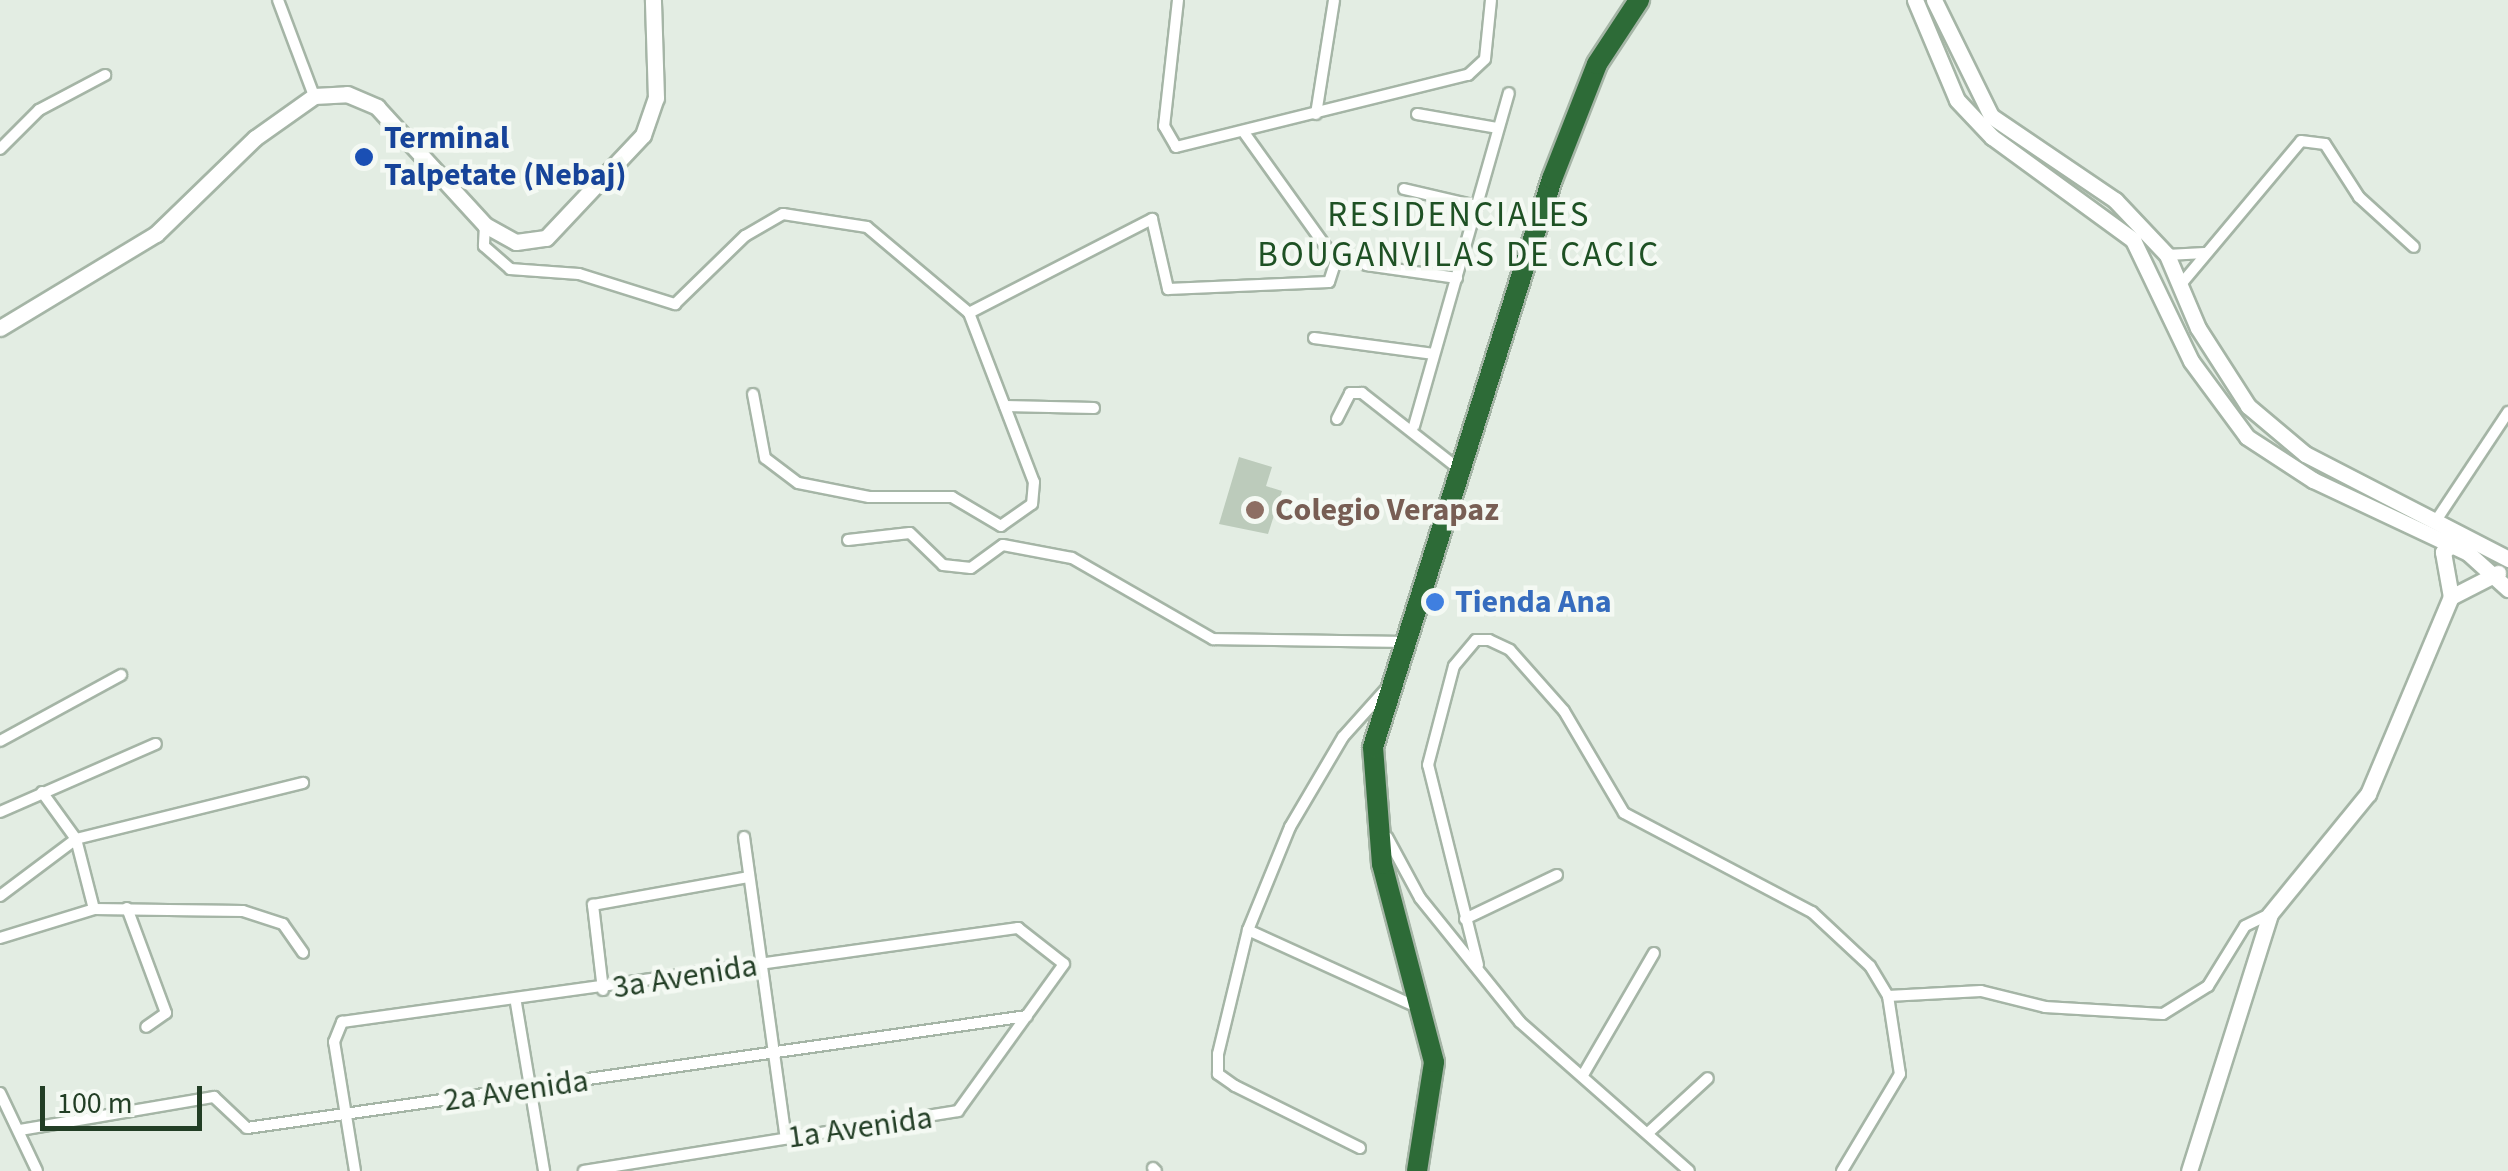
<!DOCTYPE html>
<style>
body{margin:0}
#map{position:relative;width:2508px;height:1171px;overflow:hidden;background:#e3ede3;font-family:"Source Sans 3",sans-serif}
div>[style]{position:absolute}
.building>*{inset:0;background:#bccbbb}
.roads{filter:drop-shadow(2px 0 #a5b5a6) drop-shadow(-2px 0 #a5b5a6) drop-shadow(0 2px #a5b5a6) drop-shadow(0 -2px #a5b5a6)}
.street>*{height:10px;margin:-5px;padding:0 5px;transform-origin:5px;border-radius:5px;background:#fff}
.secondary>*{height:15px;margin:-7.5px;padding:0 7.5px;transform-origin:7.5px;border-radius:7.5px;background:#fff}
.highway>*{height:20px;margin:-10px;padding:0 10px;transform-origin:10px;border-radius:10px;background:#2d6b37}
.dots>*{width:28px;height:28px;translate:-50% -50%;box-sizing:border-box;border:5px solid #f4f9f3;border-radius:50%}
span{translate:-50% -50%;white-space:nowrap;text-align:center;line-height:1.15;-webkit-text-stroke:9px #f4f9f3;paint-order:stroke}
.transit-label{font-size:32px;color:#164399;font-weight:700}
.left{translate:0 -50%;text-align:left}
.education-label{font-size:32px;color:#785e54;font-weight:700}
.shop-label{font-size:32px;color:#366cbe;font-weight:700}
.street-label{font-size:32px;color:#223e25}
.neighbourhood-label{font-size:35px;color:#1e5124;letter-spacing:2.5px}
.scale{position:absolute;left:40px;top:1086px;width:162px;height:45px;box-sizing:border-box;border:5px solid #223e25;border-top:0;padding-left:12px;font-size:30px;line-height:35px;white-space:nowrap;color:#223e25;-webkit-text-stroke:8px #f4f9f3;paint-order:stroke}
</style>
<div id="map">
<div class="building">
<i style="clip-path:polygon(1239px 457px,1272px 467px,1266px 486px,1282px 491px,1268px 534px,1219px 524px)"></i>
</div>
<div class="roads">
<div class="street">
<i style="left:278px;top:0;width:103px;rotate:69.4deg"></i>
<i style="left:1178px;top:0;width:127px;rotate:96.3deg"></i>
<i style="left:1164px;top:126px;width:24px;rotate:60deg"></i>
<i style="left:1176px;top:147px;width:301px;rotate:-13.9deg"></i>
<i style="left:1468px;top:75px;width:23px;rotate:-43deg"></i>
<i style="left:1485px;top:59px;width:59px;rotate:-84.2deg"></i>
<i style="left:1316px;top:114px;width:115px;rotate:-81deg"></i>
<i style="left:1417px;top:114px;width:81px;rotate:9.9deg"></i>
<i style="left:0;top:149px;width:55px;rotate:-45deg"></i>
<i style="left:39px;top:110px;width:75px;rotate:-27.9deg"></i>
<i style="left:1404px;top:189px;width:75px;rotate:13.1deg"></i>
<i style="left:485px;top:225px;width:21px;rotate:93deg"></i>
<i style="left:484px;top:246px;width:35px;rotate:41deg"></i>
<i style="left:510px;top:269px;width:69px;rotate:4.1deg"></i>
<i style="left:579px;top:274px;width:101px;rotate:17.4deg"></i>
<i style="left:675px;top:304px;width:98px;rotate:-44.2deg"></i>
<i style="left:745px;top:236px;width:44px;rotate:-30.1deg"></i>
<i style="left:783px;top:214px;width:85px;rotate:8.8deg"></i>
<i style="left:867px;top:227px;width:133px;rotate:40.1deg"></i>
<i style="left:969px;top:313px;width:181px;rotate:69deg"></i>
<i style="left:1034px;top:482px;width:22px;rotate:95deg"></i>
<i style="left:1032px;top:504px;width:38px;rotate:145deg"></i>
<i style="left:1001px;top:526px;width:57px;rotate:-149.4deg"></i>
<i style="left:952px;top:497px;width:83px;rotate:180deg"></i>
<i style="left:869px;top:497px;width:72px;rotate:-168.8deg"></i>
<i style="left:798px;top:483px;width:41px;rotate:-142.9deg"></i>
<i style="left:765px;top:458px;width:65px;rotate:-100.6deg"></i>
<i style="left:2167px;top:255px;width:38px;rotate:-3deg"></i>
<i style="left:1366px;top:265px;width:92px;rotate:8.1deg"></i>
<i style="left:2182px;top:283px;width:185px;rotate:-50deg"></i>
<i style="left:2301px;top:141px;width:24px;rotate:7deg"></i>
<i style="left:2325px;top:144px;width:63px;rotate:57.3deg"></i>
<i style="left:2359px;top:197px;width:74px;rotate:42.3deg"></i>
<i style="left:969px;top:313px;width:206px;rotate:-27.2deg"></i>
<i style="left:1152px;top:219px;width:72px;rotate:77.1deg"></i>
<i style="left:1168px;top:289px;width:161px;rotate:-2.5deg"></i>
<i style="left:1329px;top:282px;width:22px;rotate:-72deg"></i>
<i style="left:1336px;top:261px;width:160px;rotate:-125.6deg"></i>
<i style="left:1314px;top:338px;width:121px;rotate:7.6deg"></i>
<i style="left:1005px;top:406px;width:89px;rotate:1.3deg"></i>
<i style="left:1337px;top:419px;width:29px;rotate:-63deg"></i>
<i style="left:1350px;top:393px;width:12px"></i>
<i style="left:1362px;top:393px;width:118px;rotate:38.1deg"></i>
<i style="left:1414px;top:426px;width:346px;rotate:-74.1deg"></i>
<i style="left:2439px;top:516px;width:125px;rotate:-56.4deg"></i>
<i style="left:848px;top:540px;width:62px;rotate:-6.4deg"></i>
<i style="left:910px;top:533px;width:46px;rotate:44.1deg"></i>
<i style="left:943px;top:565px;width:28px;rotate:6deg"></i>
<i style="left:971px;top:568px;width:39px;rotate:-36deg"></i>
<i style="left:1003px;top:545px;width:70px;rotate:10.7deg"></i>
<i style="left:1072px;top:558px;width:163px;rotate:29.9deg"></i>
<i style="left:1213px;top:639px;width:188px;rotate:0.9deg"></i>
<i style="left:0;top:741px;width:138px;rotate:-28.6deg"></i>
<i style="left:42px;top:792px;width:58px;rotate:54.1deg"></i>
<i style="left:76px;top:839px;width:72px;rotate:75.6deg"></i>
<i style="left:0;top:812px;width:170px;rotate:-23.6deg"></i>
<i style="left:744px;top:837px;width:304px;rotate:82.1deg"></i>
<i style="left:1387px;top:837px;width:69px;rotate:61.6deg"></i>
<i style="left:1420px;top:898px;width:159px;rotate:51.1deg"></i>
<i style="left:1520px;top:1022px;width:225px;rotate:41.4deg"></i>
<i style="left:0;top:896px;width:95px;rotate:-36.9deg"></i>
<i style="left:76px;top:839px;width:234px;rotate:-13.9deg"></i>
<i style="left:127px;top:908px;width:112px;rotate:69.6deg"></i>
<i style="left:166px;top:1013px;width:24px;rotate:145deg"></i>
<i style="left:1465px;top:919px;width:102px;rotate:-25.6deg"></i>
<i style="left:1248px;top:930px;width:186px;rotate:24.5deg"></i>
<i style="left:0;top:938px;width:98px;rotate:-17.1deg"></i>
<i style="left:94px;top:909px;width:149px;rotate:0.8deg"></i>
<i style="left:243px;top:911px;width:42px;rotate:18deg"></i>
<i style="left:283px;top:924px;width:35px;rotate:55deg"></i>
<i style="left:1478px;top:965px;width:206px;rotate:-104deg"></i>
<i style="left:1428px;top:765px;width:102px;rotate:-75.3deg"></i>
<i style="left:1454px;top:666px;width:34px;rotate:-50deg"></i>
<i style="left:1476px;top:640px;width:13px"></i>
<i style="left:1489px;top:640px;width:23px;rotate:25deg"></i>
<i style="left:1510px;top:650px;width:81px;rotate:48.5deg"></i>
<i style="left:1564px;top:711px;width:118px;rotate:59.5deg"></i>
<i style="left:1624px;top:813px;width:212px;rotate:27.8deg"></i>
<i style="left:1812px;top:912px;width:79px;rotate:43deg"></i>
<i style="left:1870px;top:966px;width:35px;rotate:59deg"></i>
<i style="left:1888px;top:996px;width:79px;rotate:81.3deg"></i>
<i style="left:1900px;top:1074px;width:113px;rotate:120.9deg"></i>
<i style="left:603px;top:990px;width:86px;rotate:-96.7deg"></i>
<i style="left:593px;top:905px;width:158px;rotate:-10.2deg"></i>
<i style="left:1888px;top:996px;width:93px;rotate:-3.1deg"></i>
<i style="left:1981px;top:991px;width:66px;rotate:14deg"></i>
<i style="left:2045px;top:1007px;width:118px;rotate:3.4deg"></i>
<i style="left:2163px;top:1014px;width:53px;rotate:-31.9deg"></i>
<i style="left:2208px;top:986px;width:70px;rotate:-58.3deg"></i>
<i style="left:2245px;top:926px;width:28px;rotate:-26deg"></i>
<i style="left:516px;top:1003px;width:170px;rotate:80.5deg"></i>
<i style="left:1583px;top:1075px;width:141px;rotate:-59.8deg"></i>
<i style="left:0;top:1093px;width:86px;rotate:64.6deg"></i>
<i style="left:20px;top:1130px;width:197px;rotate:-9.7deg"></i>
<i style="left:214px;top:1097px;width:45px;rotate:43.2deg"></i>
<i style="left:247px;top:1128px;width:788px;rotate:-8.17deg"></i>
<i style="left:1648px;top:1133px;width:81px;rotate:-42.5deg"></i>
<i style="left:1360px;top:1148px;width:140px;rotate:-153.6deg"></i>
<i style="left:1235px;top:1086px;width:21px;rotate:-145deg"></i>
<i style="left:1218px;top:1074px;width:20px;rotate:-90deg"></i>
<i style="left:1218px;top:1054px;width:128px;rotate:-76.4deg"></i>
<i style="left:1248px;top:930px;width:111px;rotate:-67.8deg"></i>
<i style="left:1290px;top:827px;width:104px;rotate:-59.5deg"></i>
<i style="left:1343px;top:737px;width:64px;rotate:-48.1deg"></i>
<i style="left:1153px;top:1168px;width:4px;rotate:45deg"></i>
<i style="left:355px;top:1171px;width:131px;rotate:-99.2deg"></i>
<i style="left:334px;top:1042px;width:22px;rotate:-68deg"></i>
<i style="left:342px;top:1022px;width:683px;rotate:-7.92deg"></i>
<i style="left:1018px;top:928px;width:58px;rotate:38deg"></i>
<i style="left:1064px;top:964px;width:181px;rotate:125.8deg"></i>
<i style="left:958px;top:1111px;width:379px;rotate:170.9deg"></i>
</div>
<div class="secondary">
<i style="left:1915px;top:0;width:108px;rotate:67.2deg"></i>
<i style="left:1957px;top:100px;width:51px;rotate:46.6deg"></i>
<i style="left:1992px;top:137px;width:175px;rotate:36.1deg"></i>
<i style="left:2133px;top:240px;width:134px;rotate:64.4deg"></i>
<i style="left:2191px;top:361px;width:94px;rotate:53.6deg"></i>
<i style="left:2247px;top:437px;width:79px;rotate:33.1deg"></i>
<i style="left:2313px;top:480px;width:171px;rotate:25.2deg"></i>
<i style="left:2468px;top:553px;width:54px;rotate:42deg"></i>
<i style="left:1934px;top:0;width:129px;rotate:63.8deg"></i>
<i style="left:1991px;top:116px;width:150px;rotate:34.1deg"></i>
<i style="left:2115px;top:200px;width:76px;rotate:46.6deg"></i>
<i style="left:2167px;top:255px;width:79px;rotate:67deg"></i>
<i style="left:2198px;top:328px;width:93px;rotate:57.3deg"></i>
<i style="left:2248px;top:406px;width:75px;rotate:40.1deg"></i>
<i style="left:2305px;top:454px;width:229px;rotate:27.3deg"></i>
<i style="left:0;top:328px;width:182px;rotate:-31.1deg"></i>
<i style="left:156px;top:234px;width:138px;rotate:-44.1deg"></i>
<i style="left:255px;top:138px;width:72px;rotate:-35.4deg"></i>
<i style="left:314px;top:96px;width:33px;rotate:-3deg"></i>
<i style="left:347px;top:94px;width:33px;rotate:23deg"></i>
<i style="left:377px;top:107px;width:160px;rotate:47.5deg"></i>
<i style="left:485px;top:225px;width:35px;rotate:29deg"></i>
<i style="left:516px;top:242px;width:30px;rotate:-8deg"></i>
<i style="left:546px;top:238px;width:141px;rotate:-46.7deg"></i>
<i style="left:643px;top:135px;width:39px;rotate:-71deg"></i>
<i style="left:656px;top:98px;width:98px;rotate:-91.8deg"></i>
<i style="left:2451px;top:597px;width:46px;rotate:-100.1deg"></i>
<i style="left:2443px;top:552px;width:17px;rotate:-40deg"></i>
<i style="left:2189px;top:1171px;width:269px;rotate:-72.5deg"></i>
<i style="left:2270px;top:914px;width:155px;rotate:-50.8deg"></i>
<i style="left:2368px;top:794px;width:214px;rotate:-67.2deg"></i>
<i style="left:2451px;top:597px;width:53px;rotate:-27.1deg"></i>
</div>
<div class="highway">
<i style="left:1417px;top:1171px;width:110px;rotate:-81.1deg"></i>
<i style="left:1434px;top:1062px;width:205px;rotate:-104.7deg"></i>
<i style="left:1382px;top:864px;width:117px;rotate:-94.4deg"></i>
<i style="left:1373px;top:747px;width:596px;rotate:-72.51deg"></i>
<i style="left:1552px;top:179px;width:123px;rotate:-68.6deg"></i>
<i style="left:1597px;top:64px;width:77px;rotate:-56.7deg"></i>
</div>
</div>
<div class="dots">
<i style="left:364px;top:157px;background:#1a4fb4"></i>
<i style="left:1255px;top:510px;background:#8d6e63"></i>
<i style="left:1435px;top:602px;background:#3f7fe0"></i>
</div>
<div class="transit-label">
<span class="left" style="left:384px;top:157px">Terminal<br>Talpetate (Nebaj)</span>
</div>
<div class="education-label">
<span class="left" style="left:1275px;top:510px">Colegio Verapaz</span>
</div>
<div class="shop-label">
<span class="left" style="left:1455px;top:602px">Tienda Ana</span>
</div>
<div class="street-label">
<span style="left:685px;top:977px;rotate:-9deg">3a Avenida</span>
<span style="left:516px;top:1091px;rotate:-8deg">2a Avenida</span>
<span style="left:860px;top:1128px;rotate:-8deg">1a Avenida</span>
</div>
<div class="neighbourhood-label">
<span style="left:1459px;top:235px">RESIDENCIALES<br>BOUGANVILAS DE CACIC</span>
</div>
<div class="scale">100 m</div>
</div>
